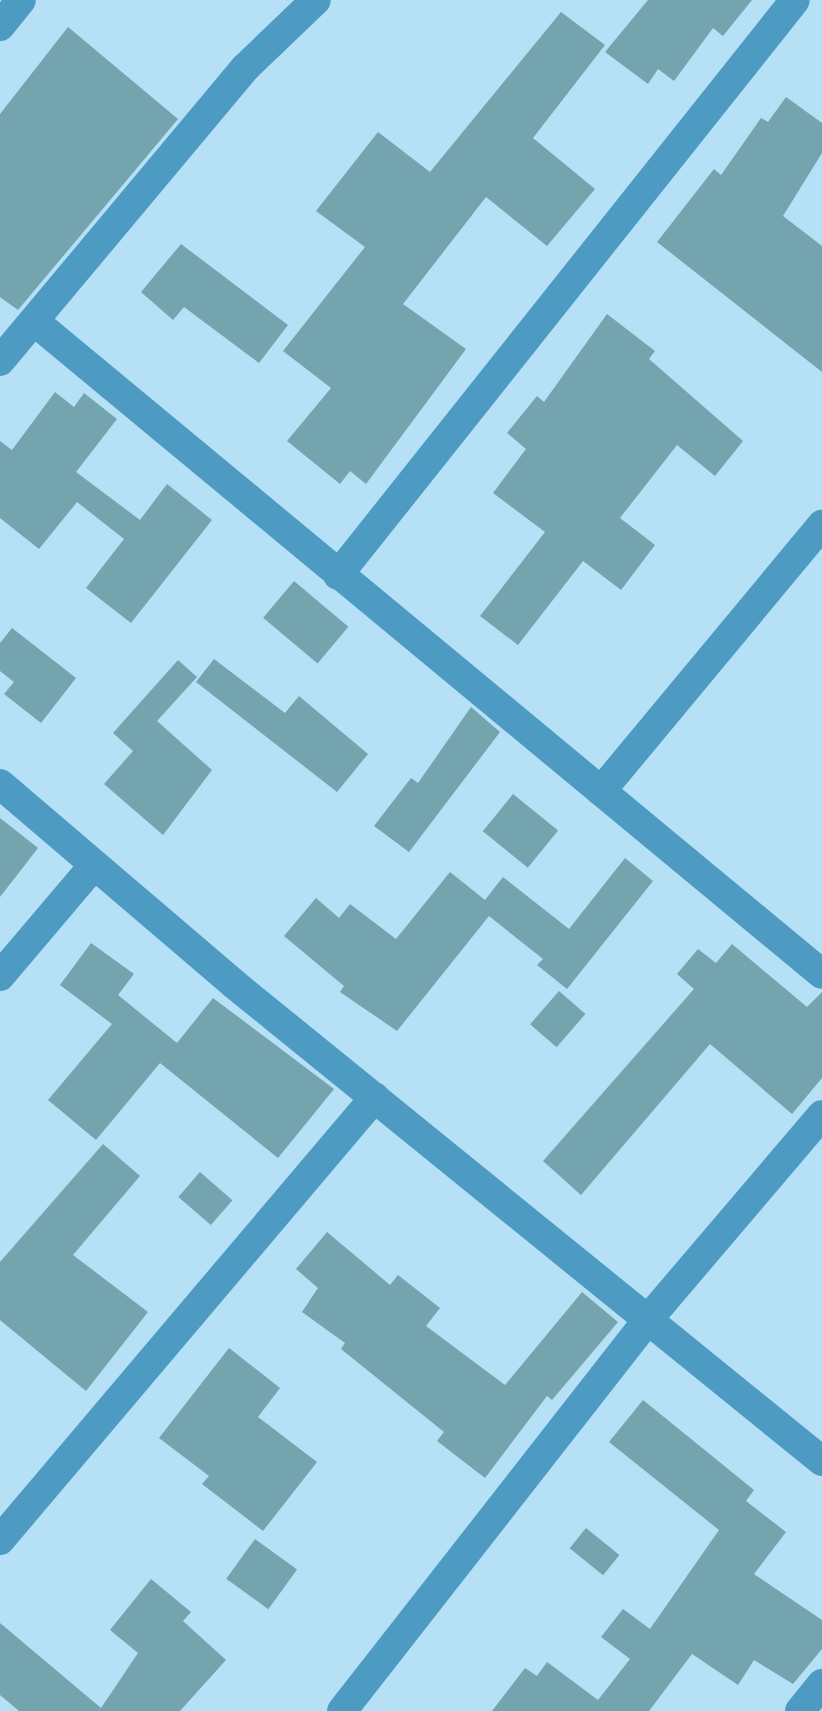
<!DOCTYPE html>
<style>
body{margin:0}
#map{position:relative;width:822px;height:1711px;overflow:hidden;background:#b6e0f6;font-family:Inter,sans-serif}
div>[style]{position:absolute}
.building>*{inset:0;background:#74a4ae;transform-origin:0 0}
.street>*{height:30px;margin:-15px;padding:0 15px;transform-origin:15px;border-radius:15px;background:#4d9bc2}
span{translate:-50% -50%;white-space:nowrap;text-align:center;line-height:1.15;-webkit-text-stroke:8px #b6e0f6;paint-order:stroke}
</style>
<div id="map">
<div class="building">
<i style="clip-path:polygon(648px 0,752px 0,723px 36px,713px 28px,674px 81px,658px 69px,648px 84px,605px 52px)"></i>
<i style="clip-path:polygon(561px 12px,605px 45px,533px 138px,595px 189px,547px 246px,486px 197px,403px 304px,466px 349px,366px 484px,350px 471px,340px 484px,287px 441px,331px 388px,283px 351px,365px 247px,316px 211px,378px 132px,430px 172px)"></i>
<i style="clip-path:polygon(68px 27px,178px 119px,18px 310px,0 297px,0 114px)"></i>
<i style="clip-path:polygon(786px 97px,822px 123px,822px 153px,783px 216px,822px 246px,822px 372px,657px 242px,714px 169px,721px 175px,761px 118px,768px 122px)"></i>
<i style="clip-path:polygon(181px 244px,288px 325px,259px 363px,184px 307px,173px 320px,141px 292px)"></i>
<i style="clip-path:polygon(607px 314px,655px 351px,649px 359px,743px 441px,715px 476px,677px 445px,620px 518px,655px 545px,621px 590px,583px 561px,518px 645px,480px 616px,545px 532px,493px 493px,526px 449px,507px 433px,537px 396px,544px 402px)"></i>
<i style="clip-path:polygon(55px 392px,74px 407px,84px 393px,117px 419px,76px 472px,140px 520px,167px 484px,212px 520px,131px 623px,86px 588px,124px 539px,77px 502px,39px 549px,0 518px,0 441px,12px 450px)"></i>
<i style="left:294px;top:581px;width:71px;height:48px;rotate:40deg"></i>
<i style="clip-path:polygon(12px 628px,76px 678px,41px 723px,4px 694px,14px 682px,0 671px,0 643px)"></i>
<i style="clip-path:polygon(214px 659px,285px 713px,299px 696px,368px 754px,337px 792px,196px 682px)"></i>
<i style="clip-path:polygon(178px 660px,197px 677px,157px 721px,212px 770px,163px 835px,104px 784px,133px 751px,113px 733px)"></i>
<i style="clip-path:polygon(471px 707px,500px 732px,409px 852px,374px 826px,411px 778px,418px 783px)"></i>
<i style="left:513px;top:794px;width:58px;height:48px;rotate:39deg"></i>
<i style="clip-path:polygon(0 818px,38px 848px,0 897px)"></i>
<i style="clip-path:polygon(625px 858px,653px 881px,567px 989px,537px 965px,543px 959px,489px 916px,397px 1031px,340px 992px,344px 986px,284px 936px,316px 898px,339px 918px,350px 904px,396px 939px,450px 872px,485px 900px,503px 877px,569px 929px)"></i>
<i style="clip-path:polygon(91px 943px,134px 974px,118px 995px,177px 1043px,213px 998px,334px 1089px,278px 1158px,160px 1063px,96px 1140px,48px 1100px,112px 1024px,60px 985px)"></i>
<i style="clip-path:polygon(732px 944px,807px 1007px,822px 992px,822px 1078px,792px 1114px,710px 1044px,581px 1195px,543px 1161px,694px 989px,677px 974px,698px 949px,716px 963px)"></i>
<i style="left:559px;top:991px;width:35px;height:44px;rotate:41deg"></i>
<i style="clip-path:polygon(103px 1144px,140px 1176px,73px 1255px,148px 1312px,86px 1391px,0 1320px,0 1262px)"></i>
<i style="left:200px;top:1172px;width:43px;height:33px;rotate:41deg"></i>
<i style="clip-path:polygon(327px 1232px,390px 1285px,398px 1275px,440px 1308px,426px 1326px,505px 1385px,582px 1292px,618px 1322px,552px 1400px,547px 1396px,485px 1478px,437px 1441px,444px 1432px,341px 1349px,345px 1343px,302px 1312px,318px 1288px,296px 1269px)"></i>
<i style="clip-path:polygon(229px 1348px,280px 1388px,258px 1417px,317px 1462px,263px 1531px,202px 1484px,209px 1476px,159px 1438px)"></i>
<i style="clip-path:polygon(643px 1400px,754px 1490px,746px 1501px,786px 1532px,754px 1574px,822px 1620px,822px 1649px,793px 1684px,754px 1660px,738px 1685px,692px 1654px,649px 1711px,492px 1711px,525px 1668px,537px 1676px,547px 1662px,598px 1700px,630px 1659px,601px 1637px,623px 1609px,650px 1629px,719px 1530px,609px 1442px)"></i>
<i style="left:586px;top:1528px;width:43px;height:26px;rotate:39deg"></i>
<i style="left:255px;top:1539px;width:52px;height:49px;rotate:36deg"></i>
<i style="clip-path:polygon(151px 1579px,191px 1612px,183px 1621px,226px 1660px,180px 1711px,19px 1711px,0 1695px,0 1623px,101px 1708px,138px 1653px,110px 1630px)"></i>
</div>
<div class="street">
<i style="left:0;top:26px;width:33px;rotate:-51deg"></i>
<i style="left:34px;top:321px;width:1023px;rotate:39.65deg"></i>
<i style="left:0;top:361px;width:382px;rotate:-50.1deg"></i>
<i style="left:245px;top:68px;width:98px;rotate:-43.8deg"></i>
<i style="left:338px;top:575px;width:734px;rotate:-51.52deg"></i>
<i style="left:0;top:784px;width:308px;rotate:40.5deg"></i>
<i style="left:234px;top:984px;width:757px;rotate:39.05deg"></i>
<i style="left:601px;top:791px;width:346px;rotate:-50.3deg"></i>
<i style="left:0;top:976px;width:145px;rotate:-49.7deg"></i>
<i style="left:0;top:1540px;width:580px;rotate:-49.75deg"></i>
<i style="left:342px;top:1711px;width:500px;rotate:-51.98deg"></i>
<i style="left:650px;top:1317px;width:265px;rotate:-49.6deg"></i>
<i style="left:800px;top:1711px;width:35px;rotate:-51deg"></i>
</div>
</div>
